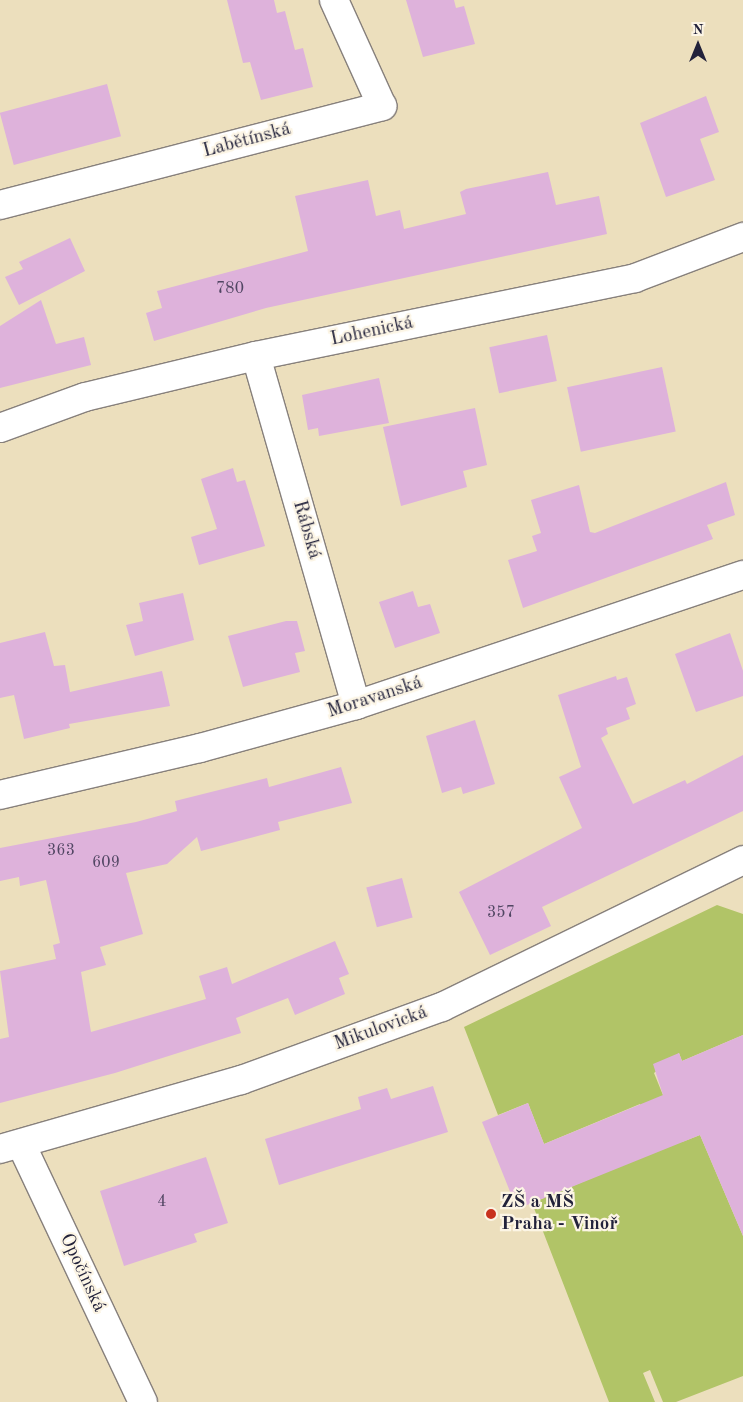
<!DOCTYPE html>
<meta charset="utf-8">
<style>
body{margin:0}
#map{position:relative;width:743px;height:1402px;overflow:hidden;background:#ecdfbd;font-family:"Old Standard TT",serif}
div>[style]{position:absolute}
.green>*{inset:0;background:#b1c467}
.building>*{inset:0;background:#deb2db;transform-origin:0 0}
.roads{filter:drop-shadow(1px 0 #87807c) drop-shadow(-1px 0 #87807c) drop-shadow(0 1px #87807c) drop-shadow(0 -1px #87807c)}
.minor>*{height:28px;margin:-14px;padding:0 14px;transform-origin:14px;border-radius:14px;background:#fff}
.dots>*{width:14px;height:14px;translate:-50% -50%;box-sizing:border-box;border:2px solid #fcf5e5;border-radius:50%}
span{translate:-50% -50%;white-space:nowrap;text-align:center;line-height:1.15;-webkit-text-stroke:4.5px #fcf5e5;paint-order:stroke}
.number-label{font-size:16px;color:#514663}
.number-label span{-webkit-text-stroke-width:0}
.street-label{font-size:19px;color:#22223b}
.poi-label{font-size:19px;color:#22223b;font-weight:700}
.left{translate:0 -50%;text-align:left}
.north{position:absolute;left:673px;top:20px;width:50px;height:50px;-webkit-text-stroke:4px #fcf5e5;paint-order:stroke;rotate:0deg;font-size:14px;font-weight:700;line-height:20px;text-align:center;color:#22223b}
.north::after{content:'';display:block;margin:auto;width:18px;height:22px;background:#22223b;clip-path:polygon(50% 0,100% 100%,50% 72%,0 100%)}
</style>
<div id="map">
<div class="green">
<i style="clip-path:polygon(717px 905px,743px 914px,743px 1035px,682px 1061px,679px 1053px,654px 1073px,682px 1142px,700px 1135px,743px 1236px,743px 1376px,676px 1402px,663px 1402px,650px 1370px,643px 1373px,655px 1402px,609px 1402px,532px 1203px,659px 1150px,640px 1104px,544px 1144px,528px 1103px,498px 1115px,464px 1027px)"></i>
</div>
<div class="building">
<i style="clip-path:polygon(227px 0,274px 0,277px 13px,285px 11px,295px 50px,303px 48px,313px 87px,261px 100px,250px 62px,243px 63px)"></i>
<i style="clip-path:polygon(406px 0,454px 0,456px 8px,464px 6px,475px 44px,423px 57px)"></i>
<i style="left:107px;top:84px;width:54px;height:111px;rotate:75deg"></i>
<i style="clip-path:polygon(706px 96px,719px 132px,700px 139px,715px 180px,666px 197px,640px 123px)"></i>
<i style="clip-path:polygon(548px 172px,556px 205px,599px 196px,607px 234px,266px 308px,154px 341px,146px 313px,162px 308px,157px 291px,308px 251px,295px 196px,368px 180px,376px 216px,400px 210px,404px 229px,466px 214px,460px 192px,466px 189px)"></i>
<i style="clip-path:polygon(70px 238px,85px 271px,19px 305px,5px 277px,23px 269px,19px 262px)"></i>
<i style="clip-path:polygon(41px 300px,56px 344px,84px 337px,91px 365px,0 388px,0 326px)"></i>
<i style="left:547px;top:335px;width:47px;height:59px;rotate:78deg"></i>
<i style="left:662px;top:367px;width:66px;height:97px;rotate:78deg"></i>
<i style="clip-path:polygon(379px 378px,389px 423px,319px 436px,318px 428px,308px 430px,302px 395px)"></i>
<i style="clip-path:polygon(475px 408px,487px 465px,463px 471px,467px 487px,401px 506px,383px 427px)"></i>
<i style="clip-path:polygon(233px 468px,237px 482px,245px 480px,265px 546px,199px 565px,191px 537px,217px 529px,201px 479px)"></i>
<i style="clip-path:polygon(726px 482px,735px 515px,707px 525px,713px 539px,523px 608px,508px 560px,537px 551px,532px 536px,541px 533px,531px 500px,579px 485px,590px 532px,595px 533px)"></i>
<i style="clip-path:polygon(413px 591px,418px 607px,430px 604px,440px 633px,395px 648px,379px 602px)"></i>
<i style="clip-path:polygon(183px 593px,194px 640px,135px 656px,126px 625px,143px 621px,139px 603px)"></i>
<i style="clip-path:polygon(286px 621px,297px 621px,305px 651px,295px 653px,300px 672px,243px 687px,228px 636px)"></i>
<i style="clip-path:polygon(45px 632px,54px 666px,65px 665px,70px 692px,162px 671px,170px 706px,69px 724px,70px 728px,24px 739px,14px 695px,0 698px,0 643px)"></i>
<i style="clip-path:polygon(730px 633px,743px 671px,743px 696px,696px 712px,675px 654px)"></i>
<i style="clip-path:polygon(616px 676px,617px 680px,627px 677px,636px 704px,626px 708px,630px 719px,606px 728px,608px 734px,601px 738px,633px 804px,685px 780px,687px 784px,743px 755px,743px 811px,542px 907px,551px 926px,490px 955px,459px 892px,582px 828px,559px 777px,581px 767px,558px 695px)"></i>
<i style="clip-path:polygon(475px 720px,495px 784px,463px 794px,461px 787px,442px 793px,426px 736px)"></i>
<i style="clip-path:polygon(341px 767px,352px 803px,278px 822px,280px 830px,201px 851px,197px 837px,167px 864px,126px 873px,143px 934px,100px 947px,106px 965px,81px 972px,91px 1032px,206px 999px,199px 976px,227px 967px,232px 984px,335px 941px,349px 974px,339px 978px,345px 994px,295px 1015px,288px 998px,236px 1018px,241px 1033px,115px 1073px,0 1103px,0 1039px,9px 1037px,0 971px,56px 959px,53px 945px,60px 943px,46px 880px,20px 886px,19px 877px,0 881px,0 848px,136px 822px,177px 811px,175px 801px,267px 778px,269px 787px)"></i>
<i style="left:402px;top:878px;width:41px;height:37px;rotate:75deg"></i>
<i style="clip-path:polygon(743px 1035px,743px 1236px,700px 1135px,517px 1209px,482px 1122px,528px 1103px,544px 1144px,663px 1095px,653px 1064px,679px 1053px,682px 1061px)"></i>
<i style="clip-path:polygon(433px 1086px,448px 1132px,279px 1185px,265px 1139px,361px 1109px,358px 1097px,387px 1088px,391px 1099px)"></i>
<i style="clip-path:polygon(206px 1157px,228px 1223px,194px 1234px,197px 1242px,124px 1266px,100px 1191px)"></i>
</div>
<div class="roads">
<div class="minor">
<i style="left:0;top:205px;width:395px;rotate:-14.5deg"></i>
<i style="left:382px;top:106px;width:116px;rotate:-114.4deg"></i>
<i style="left:256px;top:356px;width:363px;rotate:74deg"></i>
<i style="left:0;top:428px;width:90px;rotate:-20deg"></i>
<i style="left:85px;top:397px;width:176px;rotate:-13.5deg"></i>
<i style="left:256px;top:356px;width:387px;rotate:-11.6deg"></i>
<i style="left:635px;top:278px;width:116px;rotate:-20.8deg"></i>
<i style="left:0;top:795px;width:205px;rotate:-13.2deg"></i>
<i style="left:200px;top:748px;width:162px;rotate:-15.4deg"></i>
<i style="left:356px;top:705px;width:408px;rotate:-18.6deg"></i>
<i style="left:21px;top:1144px;width:285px;rotate:64.7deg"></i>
<i style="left:0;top:1149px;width:251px;rotate:-16deg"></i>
<i style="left:241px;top:1080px;width:214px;rotate:-20deg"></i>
<i style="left:442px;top:1007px;width:335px;rotate:-26deg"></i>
</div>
</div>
<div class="dots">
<i style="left:491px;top:1214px;background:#c8321e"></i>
</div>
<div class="number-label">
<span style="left:230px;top:289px">780</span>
<span style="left:61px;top:851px">363</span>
<span style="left:106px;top:863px">609</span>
<span style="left:501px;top:913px">357</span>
<span style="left:162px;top:1202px">4</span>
</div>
<div class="street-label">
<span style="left:247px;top:141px;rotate:-15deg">Labětínská</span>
<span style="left:372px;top:332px;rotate:-12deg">Lohenická</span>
<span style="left:306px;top:530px;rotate:74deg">Rábská</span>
<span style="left:375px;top:698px;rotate:-18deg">Moravanská</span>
<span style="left:381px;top:1029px;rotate:-20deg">Mikulovická</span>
<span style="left:82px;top:1273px;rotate:65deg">Opočínská</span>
</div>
<div class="poi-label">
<span class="left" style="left:501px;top:1214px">ZŠ a MŠ<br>Praha - Vinoř</span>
</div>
<div class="north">N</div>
</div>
